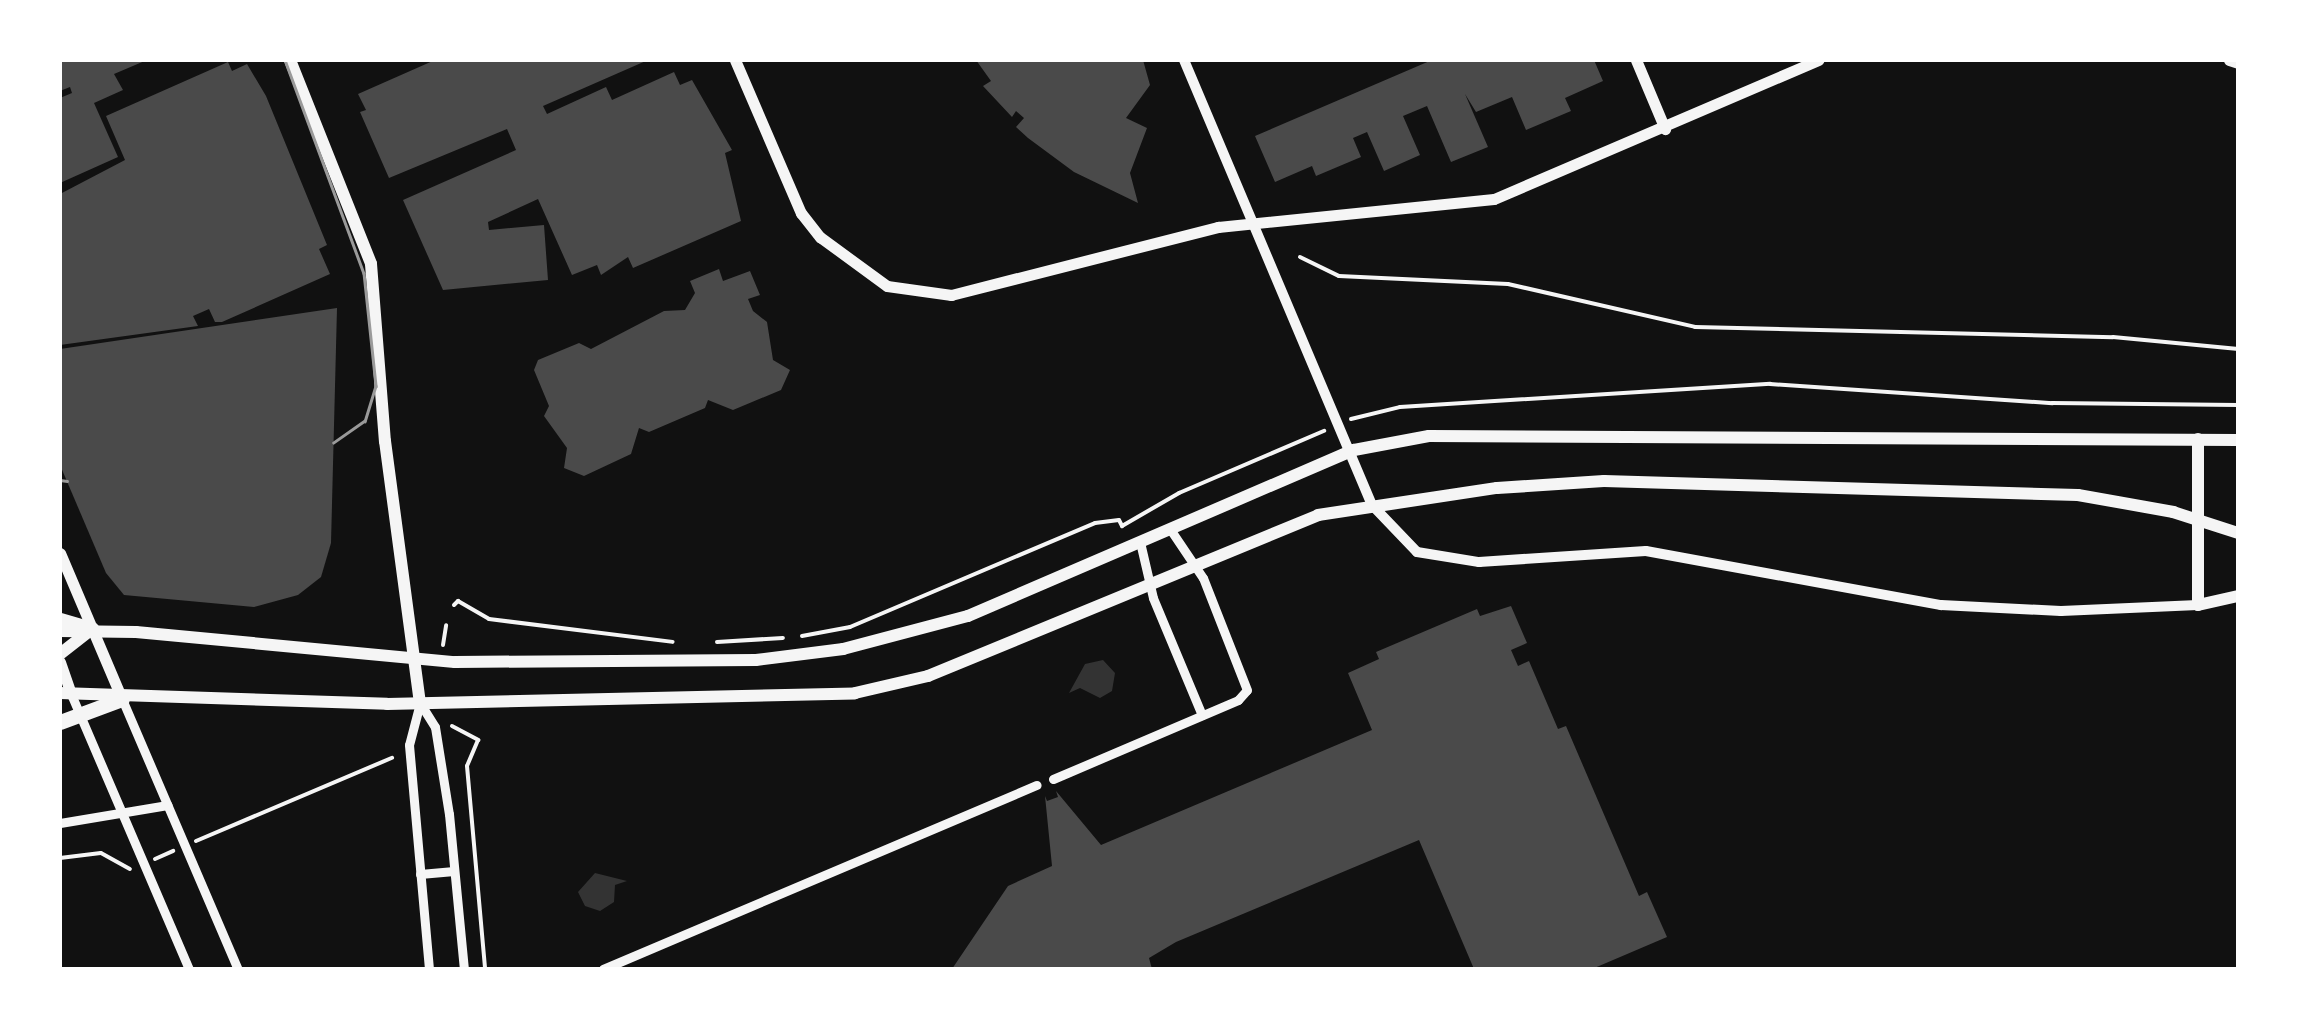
<!DOCTYPE html>
<style>
body{margin:0}
#map{position:relative;width:2298px;height:1029px;overflow:hidden;background:#111;font-family:"PT Sans Narrow",sans-serif}
div>[style]{position:absolute}
.water>*{inset:0;background:#333}
.building>*{inset:0;background:#4a4a4a}
.path>*{height:4px;margin:-2px;padding:0 2px;transform-origin:2px;border-radius:2px;background:#f5f5f5}
.minor>*{height:9px;margin:-4.5px;padding:0 4.5px;transform-origin:4.5px;border-radius:4.5px;background:#f5f5f5}
.tertiary>*{height:10px;margin:-5px;padding:0 5px;transform-origin:5px;border-radius:5px;background:#f5f5f5}
.secondary>*{height:11px;margin:-5.5px;padding:0 5.5px;transform-origin:5.5px;border-radius:5.5px;background:#f5f5f5}
.primary>*{height:12px;margin:-6px;padding:0 6px;transform-origin:6px;border-radius:6px;background:#f5f5f5}
.motorway>*{height:15px;margin:-7.5px;padding:0 7.5px;transform-origin:7.5px;border-radius:7.5px;background:#f5f5f5}
.tram>*{height:2.5px;margin:-1.25px;padding:0 1.25px;transform-origin:1.25px;border-radius:1.25px;background:#9a9a9a}
span{translate:-50% -50%;white-space:nowrap;text-align:center;line-height:1.15;-webkit-text-stroke:8px #fff;paint-order:stroke}
.frame{position:absolute;inset:0;border:62px solid #fff;pointer-events:none}
</style>
<div id="map">
<div class="water">
<i style="clip-path:polygon(1103px 660px,1115px 673px,1112px 691px,1100px 698px,1080px 688px,1069px 693px,1085px 664px)"></i>
<i style="clip-path:polygon(595px 873px,627px 881px,615px 885px,614px 902px,600px 911px,585px 906px,578px 892px)"></i>
</div>
<div class="building">
<i style="clip-path:polygon(60px 60px,147px 60px,114px 74px,123px 90px,94px 103px,118px 157px,60px 183px,60px 98px,72px 93px,70px 87px,60px 91px)"></i>
<i style="clip-path:polygon(435px 60px,648px 60px,543px 106px,547px 114px,606px 87px,612px 100px,674px 72px,680px 85px,692px 80px,732px 150px,725px 153px,741px 221px,633px 268px,628px 257px,601px 275px,597px 265px,572px 275px,538px 199px,488px 222px,489px 230px,544px 225px,548px 280px,443px 290px,403px 200px,516px 150px,507px 129px,389px 178px,360px 112px,366px 110px,358px 94px)"></i>
<i style="clip-path:polygon(976px 60px,1143px 60px,1150px 85px,1126px 118px,1147px 128px,1130px 173px,1138px 203px,1074px 172px,1028px 138px,1016px 127px,1024px 118px,1016px 111px,1012px 117px,983px 86px,991px 81px)"></i>
<i style="clip-path:polygon(1432px 60px,1594px 60px,1603px 81px,1565px 98px,1571px 111px,1526px 130px,1512px 97px,1476px 112px,1465px 94px,1488px 147px,1451px 162px,1427px 106px,1403px 116px,1420px 155px,1384px 171px,1367px 132px,1353px 138px,1361px 157px,1316px 176px,1312px 166px,1275px 182px,1255px 136px)"></i>
<i style="clip-path:polygon(228px 62px,232px 71px,247px 64px,266px 96px,327px 245px,319px 249px,330px 274px,222px 322px,215px 322px,209px 309px,193px 316px,198px 326px,60px 345px,60px 194px,125px 160px,106px 116px)"></i>
<i style="clip-path:polygon(719px 269px,723px 281px,750px 271px,760px 295px,748px 299px,753px 311px,767px 322px,773px 360px,790px 370px,781px 390px,733px 410px,708px 400px,705px 408px,649px 432px,639px 428px,631px 454px,584px 476px,564px 468px,567px 448px,544px 416px,549px 406px,534px 370px,538px 360px,579px 343px,591px 349px,664px 311px,685px 310px,695px 293px,690px 281px)"></i>
<i style="clip-path:polygon(337px 308px,331px 543px,321px 577px,298px 595px,254px 607px,124px 595px,106px 573px,60px 465px,60px 349px)"></i>
<i style="clip-path:polygon(1511px 606px,1527px 643px,1511px 650px,1518px 666px,1529px 661px,1558px 729px,1566px 726px,1639px 896px,1647px 892px,1667px 937px,1592px 969px,1474px 969px,1419px 840px,1176px 942px,1149px 958px,1152px 969px,952px 969px,1008px 886px,1052px 866px,1045px 796px,1047px 801px,1058px 797px,1056px 791px,1101px 845px,1372px 730px,1348px 673px,1379px 659px,1376px 652px,1477px 609px,1480px 616px)"></i>
</div>
<div class="path">
<i style="left:1300px;top:257px;width:43px;rotate:26deg"></i>
<i style="left:1339px;top:276px;width:169px;rotate:2.7deg"></i>
<i style="left:1508px;top:284px;width:192px;rotate:12.9deg"></i>
<i style="left:1695px;top:327px;width:418px;rotate:1.4deg"></i>
<i style="left:2113px;top:337px;width:126px;rotate:5.5deg"></i>
<i style="left:1351px;top:419px;width:50px;rotate:-13.8deg"></i>
<i style="left:1400px;top:407px;width:371px;rotate:-3.6deg"></i>
<i style="left:1770px;top:384px;width:283px;rotate:3.9deg"></i>
<i style="left:2052px;top:403px;width:186px;rotate:0.6deg"></i>
<i style="left:454px;top:605px;width:6px;rotate:-45deg"></i>
<i style="left:458px;top:601px;width:36px;rotate:30deg"></i>
<i style="left:489px;top:619px;width:185px;rotate:7.1deg"></i>
<i style="left:802px;top:636px;width:49px;rotate:-10.6deg"></i>
<i style="left:850px;top:627px;width:266px;rotate:-23deg"></i>
<i style="left:1095px;top:523px;width:24px;rotate:-7deg"></i>
<i style="left:1119px;top:520px;width:7px;rotate:63deg"></i>
<i style="left:1122px;top:526px;width:66px;rotate:-30.1deg"></i>
<i style="left:1179px;top:493px;width:158px;rotate:-23.2deg"></i>
<i style="left:717px;top:642px;width:66px;rotate:-3.5deg"></i>
<i style="left:443px;top:645px;width:20px;rotate:-81deg"></i>
<i style="left:452px;top:726px;width:30px;rotate:28deg"></i>
<i style="left:478px;top:740px;width:28px;rotate:113deg"></i>
<i style="left:467px;top:766px;width:204px;rotate:84.9deg"></i>
<i style="left:196px;top:841px;width:213px;rotate:-23deg"></i>
<i style="left:60px;top:858px;width:41px;rotate:-7deg"></i>
<i style="left:101px;top:853px;width:33px;rotate:29deg"></i>
<i style="left:155px;top:859px;width:20px;rotate:-24deg"></i>
</div>
<div class="minor">
<i style="left:1140px;top:542px;width:57px;rotate:76.9deg"></i>
<i style="left:1153px;top:598px;width:127px;rotate:67.3deg"></i>
<i style="left:71px;top:694px;width:299px;rotate:66.8deg"></i>
<i style="left:122px;top:699px;width:294px;rotate:66.8deg"></i>
<i style="left:420px;top:703px;width:28px;rotate:58deg"></i>
<i style="left:435px;top:727px;width:88px;rotate:80.9deg"></i>
<i style="left:449px;top:814px;width:156px;rotate:84.5deg"></i>
<i style="left:420px;top:703px;width:43px;rotate:104.7deg"></i>
<i style="left:409px;top:745px;width:225px;rotate:84.9deg"></i>
<i style="left:1053px;top:779px;width:201px;rotate:-23.1deg"></i>
<i style="left:1238px;top:700px;width:13px;rotate:-48deg"></i>
<i style="left:1247px;top:690px;width:120px;rotate:-111.4deg"></i>
<i style="left:1203px;top:578px;width:59px;rotate:-124deg"></i>
<i style="left:60px;top:823px;width:109px;rotate:-9.5deg"></i>
<i style="left:420px;top:874px;width:34px;rotate:-5deg"></i>
<i style="left:603px;top:969px;width:471px;rotate:-23deg"></i>
</div>
<div class="tertiary">
<i style="left:1184px;top:60px;width:483px;rotate:67.1deg"></i>
<i style="left:1372px;top:505px;width:65px;rotate:46.2deg"></i>
<i style="left:1417px;top:552px;width:63px;rotate:9.2deg"></i>
<i style="left:1479px;top:562px;width:167px;rotate:-3.8deg"></i>
<i style="left:1646px;top:551px;width:300px;rotate:10.4deg"></i>
<i style="left:1941px;top:605px;width:120px;rotate:2.9deg"></i>
<i style="left:2061px;top:611px;width:137px;rotate:-2.5deg"></i>
</div>
<div class="secondary">
<i style="left:735px;top:60px;width:167px;rotate:66.7deg"></i>
<i style="left:801px;top:213px;width:31px;rotate:52deg"></i>
<i style="left:820px;top:237px;width:83px;rotate:36.2deg"></i>
<i style="left:887px;top:286px;width:65px;rotate:8deg"></i>
<i style="left:951px;top:295px;width:276px;rotate:-14.3deg"></i>
<i style="left:1218px;top:227px;width:277px;rotate:-5.8deg"></i>
<i style="left:1494px;top:199px;width:353px;rotate:-23.2deg"></i>
<i style="left:1636px;top:60px;width:75px;rotate:67.2deg"></i>
<i style="left:2229px;top:60px;width:9px;rotate:18deg"></i>
<i style="left:60px;top:553px;width:159px;rotate:67deg"></i>
<i style="left:60px;top:662px;width:34px;rotate:71deg"></i>
</div>
<div class="primary">
<i style="left:290px;top:60px;width:219px;rotate:68.3deg"></i>
<i style="left:371px;top:264px;width:178px;rotate:85.5deg"></i>
<i style="left:385px;top:441px;width:264px;rotate:82.4deg"></i>
<i style="left:2198px;top:439px;width:166px;rotate:90deg"></i>
<i style="left:2198px;top:605px;width:41px;rotate:-12.7deg"></i>
<i style="left:60px;top:631px;width:76px;rotate:0.8deg"></i>
<i style="left:136px;top:632px;width:320px;rotate:5.4deg"></i>
<i style="left:455px;top:662px;width:301px;rotate:-0.4deg"></i>
<i style="left:756px;top:660px;width:88px;rotate:-7.2deg"></i>
<i style="left:843px;top:649px;width:129px;rotate:-14.8deg"></i>
<i style="left:968px;top:616px;width:420px;rotate:-23.3deg"></i>
<i style="left:1354px;top:450px;width:76px;rotate:-10.6deg"></i>
<i style="left:1429px;top:436px;width:809px;rotate:0.28deg"></i>
<i style="left:60px;top:654px;width:41px;rotate:-38deg"></i>
<i style="left:60px;top:693px;width:327px;rotate:1.9deg"></i>
<i style="left:387px;top:704px;width:468px;rotate:-1.3deg"></i>
<i style="left:855px;top:693px;width:75px;rotate:-13.1deg"></i>
<i style="left:928px;top:676px;width:422px;rotate:-22.4deg"></i>
<i style="left:1318px;top:515px;width:181px;rotate:-8.6deg"></i>
<i style="left:1497px;top:488px;width:107px;rotate:-3.7deg"></i>
<i style="left:1604px;top:481px;width:474px;rotate:1.7deg"></i>
<i style="left:2078px;top:495px;width:97px;rotate:10.1deg"></i>
<i style="left:2173px;top:512px;width:68px;rotate:17.9deg"></i>
</div>
<div class="motorway">
<i style="left:60px;top:620px;width:33px;rotate:16deg"></i>
<i style="left:60px;top:722px;width:66px;rotate:-20.4deg"></i>
</div>
<div class="tram">
<i style="left:285px;top:60px;width:227px;rotate:69.7deg"></i>
<i style="left:364px;top:273px;width:114px;rotate:83.9deg"></i>
<i style="left:376px;top:386px;width:37px;rotate:107deg"></i>
<i style="left:365px;top:421px;width:38px;rotate:145deg"></i>
<i style="left:60px;top:480px;width:7px;rotate:8deg"></i>
</div>
<div class="frame"></div>
</div>
